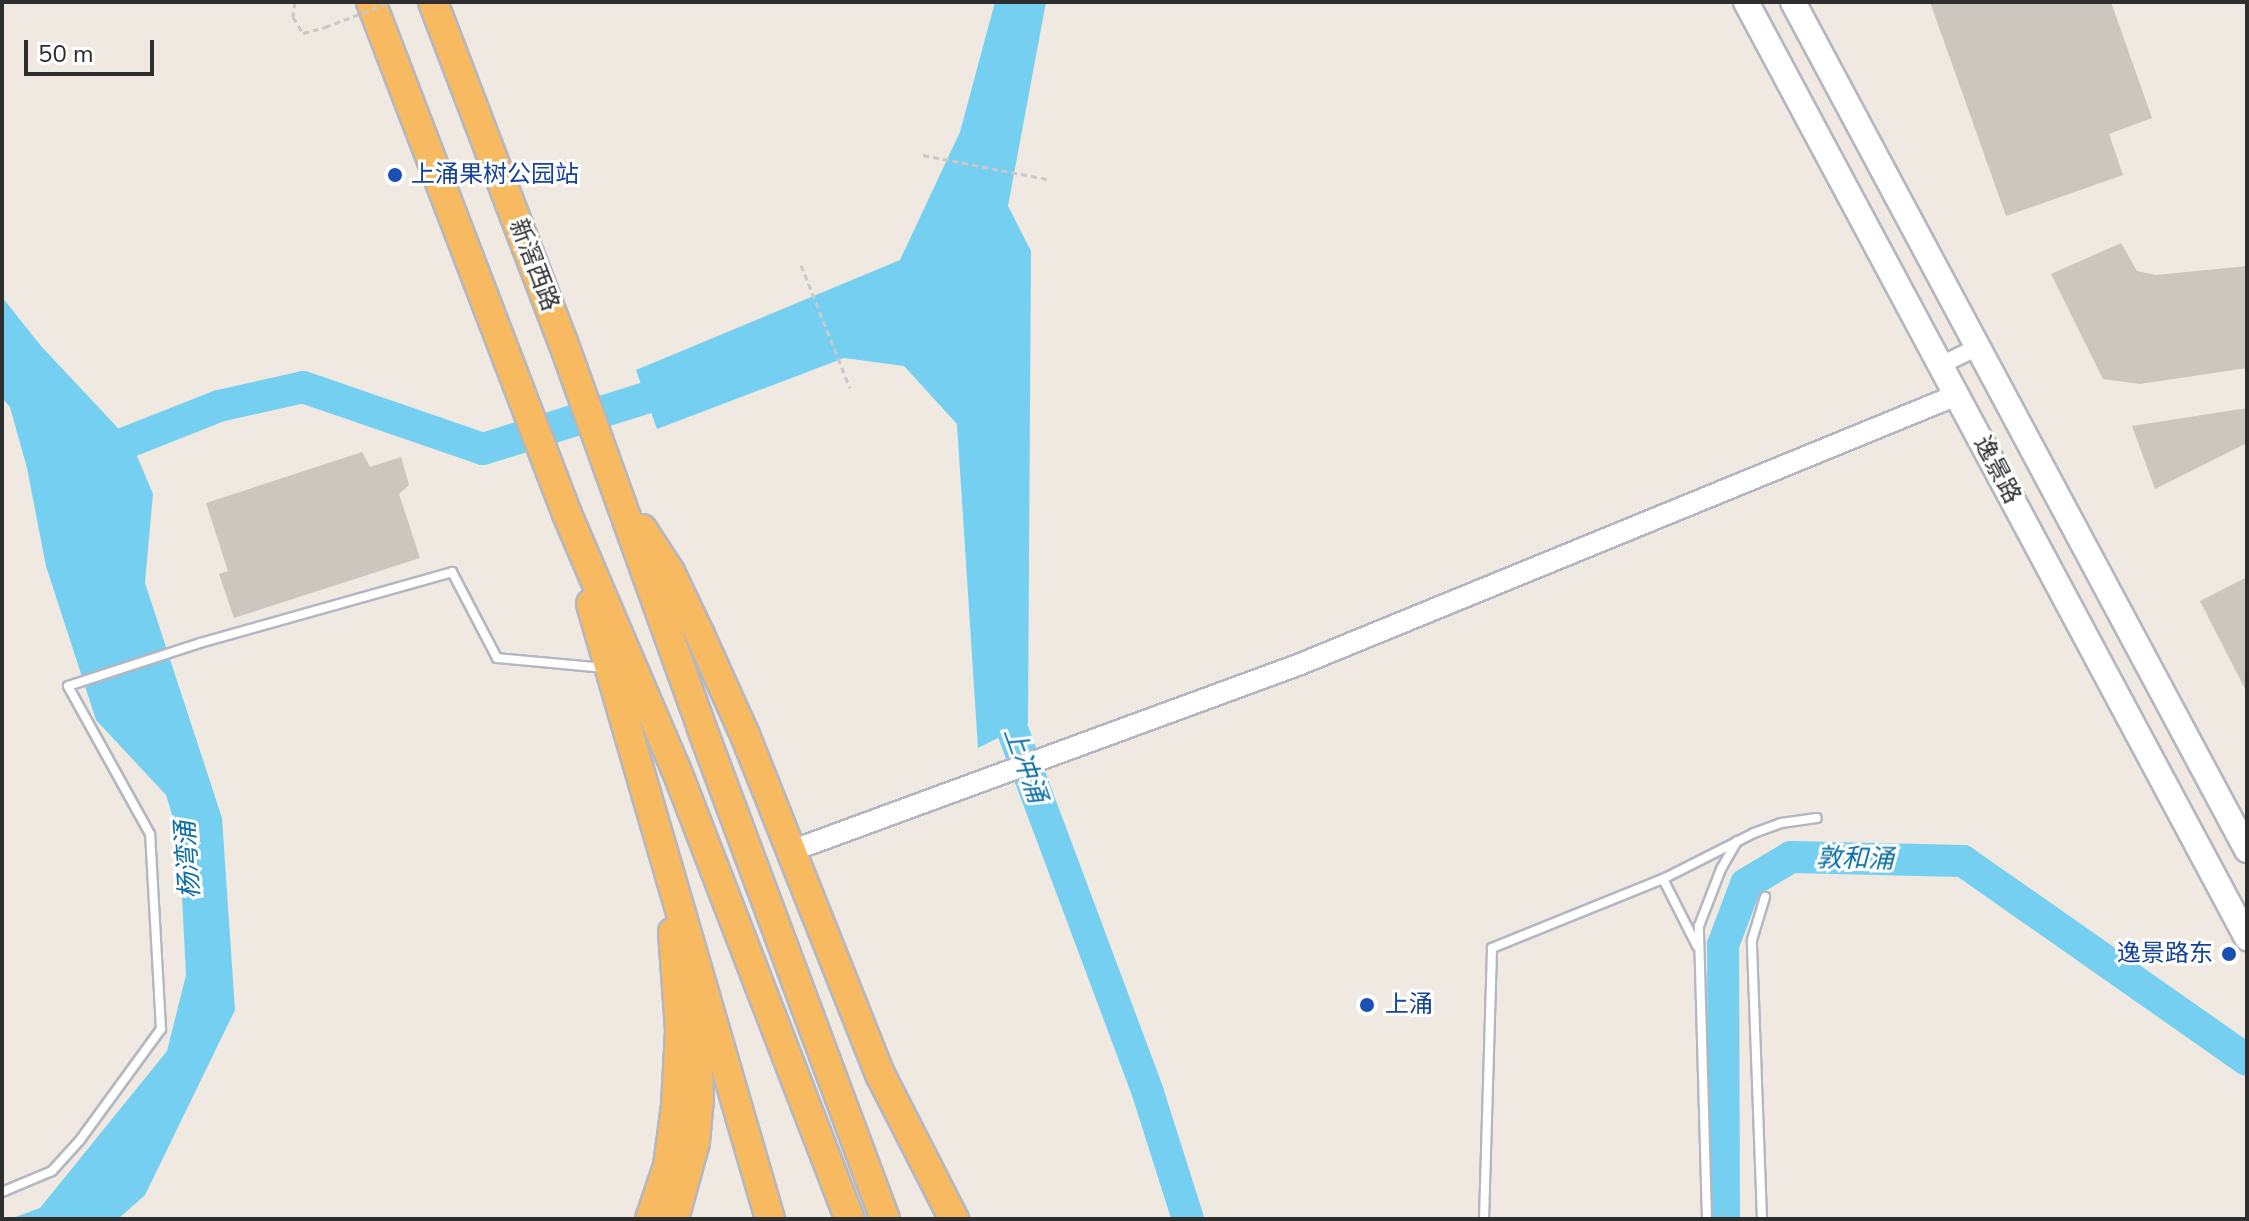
<!DOCTYPE html>
<meta charset="utf-8">
<style>
body{margin:0}
#map{position:relative;width:2249px;height:1221px;overflow:hidden;background:#efe9e1;font-family:"Nunito Sans","Noto Sans SC",sans-serif}
div>[style]{position:absolute}
.water>*{inset:0;background:#75cff0}
.river>*{height:32px;margin:-16px;padding:0 16px;transform-origin:16px;border-radius:16px;background:#75cff0}
.building>*{inset:0;background:#cbc7bf}
.path>*{height:3px;margin-top:-1.5px;transform-origin:0;background:repeating-linear-gradient(90deg,#c9c9c9 0 6px,transparent 0 10px)}
.roads{filter:drop-shadow(2px 0 #b4b7c1) drop-shadow(-2px 0 #b4b7c1) drop-shadow(0 2px #b4b7c1) drop-shadow(0 -2px #b4b7c1)}
.service>*{height:8px;margin:-4px;padding:0 4px;transform-origin:4px;border-radius:4px;background:#fff}
.minor>*{height:16px;margin:-8px;padding:0 8px;transform-origin:8px;border-radius:8px;background:#fff}
.tertiary>*{height:20px;margin:-10px;padding:0 10px;transform-origin:10px;border-radius:10px;background:#fff}
.secondary>*{height:24px;margin:-12px;padding:0 12px;transform-origin:12px;border-radius:12px;background:#fff}
.trunk>*{height:28px;margin:-14px;padding:0 14px;transform-origin:14px;border-radius:14px;background:#f8ba60}
.path-bridge>*{height:3px;margin-top:-1.5px;transform-origin:0;background:repeating-linear-gradient(90deg,#c9c9c9 0 6px,transparent 0 10px)}
.dots>*{width:22px;height:22px;translate:-50% -50%;box-sizing:border-box;border:4px solid #fff;border-radius:50%}
span{translate:-50% -50%;white-space:nowrap;text-align:center;line-height:1.15;-webkit-text-stroke:6px #fff;paint-order:stroke}
.transit-label{font-size:24px;color:#164399}
.left{translate:0 -50%;text-align:left}
.right{translate:-100% -50%;text-align:right}
.street-label{font-size:24px;color:#2e2e2e}
.water-label{font-size:26px;color:#0d6fa3;font-style:italic}
.frame{position:absolute;inset:0;border:4px solid #2e2e2e;pointer-events:none}
.scale{position:absolute;left:24px;top:40px;width:130px;height:36px;box-sizing:border-box;border:4px solid #2e2e2e;border-top:0;padding-left:10px;font-size:24px;line-height:28px;white-space:nowrap;color:#2e2e2e;-webkit-text-stroke:6px #fff;paint-order:stroke}
</style>
<div id="map">
<div class="water">
<i style="clip-path:polygon(995px 2px,1046px 2px,1008px 206px,1031px 251px,1028px 723px,978px 748px,957px 424px,904px 366px,844px 358px,657px 429px,636px 370px,900px 260px,960px 132px)"></i>
<i style="clip-path:polygon(2px 297px,41px 346px,131px 442px,153px 494px,145px 583px,222px 818px,235px 1010px,145px 1195px,118px 1219px,10px 1219px,40px 1208px,167px 1051px,186px 975px,179px 838px,166px 795px,96px 720px,46px 566px,27px 468px,10px 407px,2px 398px)"></i>
</div>
<div class="river">
<i style="left:90px;top:457px;width:139px;rotate:-21.6deg"></i>
<i style="left:219px;top:406px;width:86px;rotate:-12.7deg"></i>
<i style="left:303px;top:387px;width:190px;rotate:19deg"></i>
<i style="left:483px;top:449px;width:214px;rotate:-17.4deg"></i>
<i style="left:1002px;top:688px;width:14px;rotate:90deg"></i>
<i style="left:1002px;top:702px;width:417px;rotate:69.5deg"></i>
<i style="left:1148px;top:1093px;width:132px;rotate:72.4deg"></i>
<i style="left:1724px;top:1219px;width:274px;rotate:-90.2deg"></i>
<i style="left:1723px;top:945px;width:65px;rotate:-69.3deg"></i>
<i style="left:1746px;top:884px;width:52px;rotate:-31deg"></i>
<i style="left:1791px;top:857px;width:172px;rotate:1.3deg"></i>
<i style="left:1963px;top:861px;width:347px;rotate:35deg"></i>
</div>
<div class="building">
<i style="clip-path:polygon(1930px 2px,2111px 2px,2152px 118px,2109px 134px,2123px 175px,2006px 216px)"></i>
<i style="clip-path:polygon(2121px 243px,2137px 271px,2156px 275px,2247px 266px,2247px 368px,2140px 384px,2103px 379px,2051px 274px)"></i>
<i style="clip-path:polygon(2247px 408px,2247px 443px,2155px 489px,2132px 426px)"></i>
<i style="clip-path:polygon(362px 452px,370px 467px,401px 457px,409px 485px,399px 494px,420px 558px,234px 618px,219px 574px,228px 571px,206px 503px)"></i>
<i style="clip-path:polygon(2247px 577px,2247px 693px,2200px 601px)"></i>
</div>
<div class="path">
<i style="left:295px;top:2px;width:15px;rotate:98deg"></i>
<i style="left:293px;top:17px;width:19px;rotate:58deg"></i>
<i style="left:303px;top:33px;width:23px;rotate:-15deg"></i>
<i style="left:923px;top:155px;width:126px;rotate:11deg"></i>
<i style="left:801px;top:265px;width:132px;rotate:68.3deg"></i>
</div>
<div class="roads">
<div class="service">
<i style="left:1663px;top:879px;width:75px;rotate:63.1deg"></i>
<i style="left:2px;top:1192px;width:54px;rotate:-22.8deg"></i>
<i style="left:52px;top:1171px;width:42px;rotate:-47.9deg"></i>
<i style="left:80px;top:1140px;width:137px;rotate:-53.9deg"></i>
<i style="left:161px;top:1029px;width:195px;rotate:-93.2deg"></i>
<i style="left:150px;top:834px;width:169px;rotate:-119deg"></i>
<i style="left:68px;top:686px;width:139px;rotate:-18deg"></i>
<i style="left:200px;top:643px;width:262px;rotate:-15.7deg"></i>
<i style="left:452px;top:572px;width:97px;rotate:62.4deg"></i>
<i style="left:497px;top:658px;width:107px;rotate:5.3deg"></i>
<i style="left:1484px;top:1219px;width:271px;rotate:-88.3deg"></i>
<i style="left:1492px;top:948px;width:184px;rotate:-22deg"></i>
<i style="left:1663px;top:879px;width:102px;rotate:-26.8deg"></i>
<i style="left:1754px;top:833px;width:29px;rotate:-20deg"></i>
<i style="left:1781px;top:823px;width:36px;rotate:-8deg"></i>
<i style="left:1707px;top:1219px;width:293px;rotate:-91.6deg"></i>
<i style="left:1699px;top:926px;width:61px;rotate:-68.9deg"></i>
<i style="left:1721px;top:869px;width:32px;rotate:-60deg"></i>
<i style="left:1762px;top:1219px;width:279px;rotate:-92.1deg"></i>
<i style="left:1752px;top:940px;width:45px;rotate:-73.2deg"></i>
</div>
<div class="minor">
<i style="left:1941px;top:365px;width:39px;rotate:-26deg"></i>
</div>
<div class="tertiary">
<i style="left:791px;top:851px;width:540px;rotate:-20.15deg"></i>
<i style="left:1298px;top:665px;width:712px;rotate:-22.28deg"></i>
</div>
<div class="secondary">
<i style="left:1746px;top:2px;width:1062px;rotate:61.84deg"></i>
<i style="left:1793px;top:2px;width:962px;rotate:61.84deg"></i>
</div>
<div class="trunk">
<i style="left:371px;top:2px;width:548px;rotate:69.05deg"></i>
<i style="left:567px;top:514px;width:277px;rotate:66.9deg"></i>
<i style="left:676px;top:769px;width:482px;rotate:68.9deg"></i>
<i style="left:433px;top:2px;width:364px;rotate:69.1deg"></i>
<i style="left:563px;top:342px;width:408px;rotate:70.2deg"></i>
<i style="left:701px;top:726px;width:526px;rotate:69.53deg"></i>
<i style="left:642px;top:529px;width:51px;rotate:56.9deg"></i>
<i style="left:670px;top:572px;width:70px;rotate:64.5deg"></i>
<i style="left:700px;top:635px;width:110px;rotate:65.8deg"></i>
<i style="left:745px;top:735px;width:367px;rotate:68.3deg"></i>
<i style="left:881px;top:1076px;width:161px;rotate:63deg"></i>
<i style="left:591px;top:604px;width:641px;rotate:73.77deg"></i>
<i style="left:650px;top:1219px;width:56px;rotate:-71.2deg"></i>
<i style="left:668px;top:1166px;width:62px;rotate:-82.5deg"></i>
<i style="left:676px;top:1105px;width:75px;rotate:-86.9deg"></i>
<i style="left:680px;top:1030px;width:98px;rotate:-94.1deg"></i>
<i style="left:674px;top:1219px;width:80px;rotate:-74.7deg"></i>
<i style="left:695px;top:1142px;width:43px;rotate:-84.7deg"></i>
<i style="left:699px;top:1099px;width:90px;rotate:-92.5deg"></i>
</div>
</div>
<div class="path-bridge">
<i style="left:325px;top:27px;width:71px;rotate:-20.7deg"></i>
</div>
<div class="dots">
<i style="left:395px;top:175px;background:#1a4fb4"></i>
<i style="left:2229px;top:954px;background:#1a4fb4"></i>
<i style="left:1367px;top:1005px;background:#1a4fb4"></i>
</div>
<div class="transit-label">
<span class="left" style="left:411px;top:175px">上涌果树公园站</span>
<span class="right" style="left:2213px;top:954px">逸景路东</span>
<span class="left" style="left:1385px;top:1005px">上涌</span>
</div>
<div class="street-label">
<span style="left:534px;top:265px;rotate:69deg">新滘西路</span>
<span style="left:1997px;top:470px;rotate:62deg">逸景路</span>
</div>
<div class="water-label">
<span style="left:1025px;top:765px;rotate:70deg">上冲涌</span>
<span style="left:1855px;top:859px;rotate:1deg">敦和涌</span>
<span style="left:188px;top:860px;rotate:-94deg">杨湾涌</span>
</div>
<div class="frame"></div>
<div class="scale">50 m</div>
</div>
